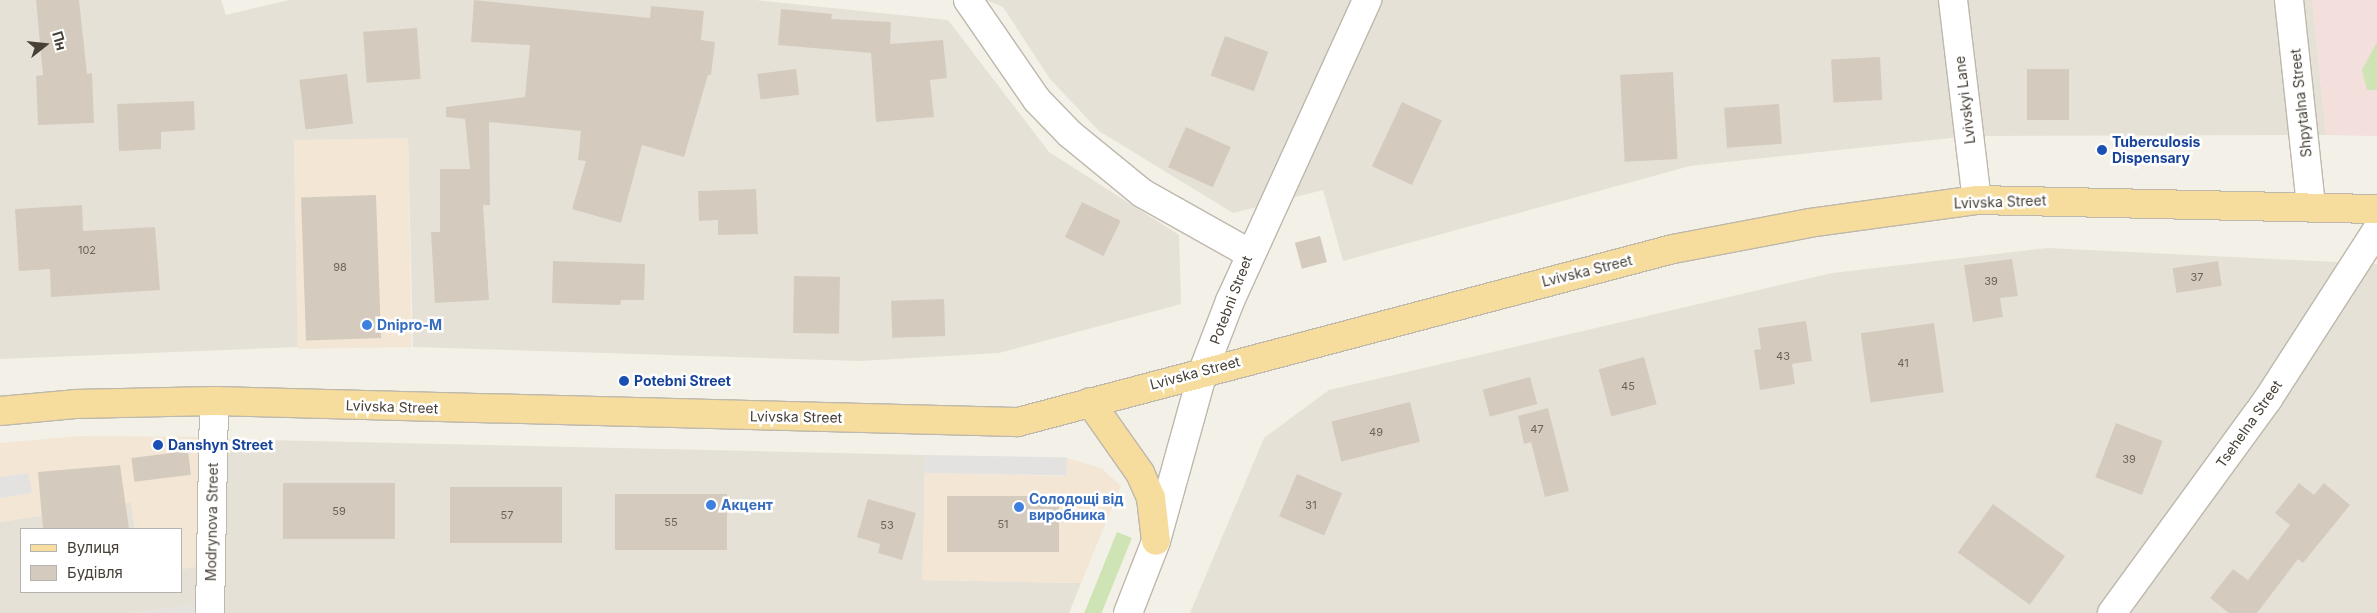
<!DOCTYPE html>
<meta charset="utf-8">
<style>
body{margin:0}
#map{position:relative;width:2377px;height:613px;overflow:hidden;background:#f3f0e8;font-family:Inter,sans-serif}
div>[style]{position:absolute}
.residential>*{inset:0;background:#e6e1d7}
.commercial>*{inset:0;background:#f3e6d5;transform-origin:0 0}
.industrial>*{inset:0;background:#e5e1dd}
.medical>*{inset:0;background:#f3dfdc}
.green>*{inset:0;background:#cee4b4;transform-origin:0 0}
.parking>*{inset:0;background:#e4e2e0;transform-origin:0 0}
.building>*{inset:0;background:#d4cbbe;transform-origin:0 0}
.roads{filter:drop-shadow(1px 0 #beb7ab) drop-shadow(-1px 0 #beb7ab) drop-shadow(0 1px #beb7ab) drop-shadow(0 -1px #beb7ab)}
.minor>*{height:28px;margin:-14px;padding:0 14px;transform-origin:14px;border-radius:14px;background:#fff}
.major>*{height:28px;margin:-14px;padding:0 14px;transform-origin:14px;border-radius:14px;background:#f7dd9d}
.dots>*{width:14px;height:14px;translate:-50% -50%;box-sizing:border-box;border:2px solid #fff;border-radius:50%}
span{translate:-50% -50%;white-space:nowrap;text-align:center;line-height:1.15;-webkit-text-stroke:5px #fff;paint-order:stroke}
.number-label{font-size:11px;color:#6a6359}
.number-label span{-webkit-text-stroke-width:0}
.street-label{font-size:14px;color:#464037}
.transit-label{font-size:14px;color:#164399;font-weight:700}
.left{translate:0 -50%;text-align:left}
.shop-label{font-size:14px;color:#366cbe;font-weight:700}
.legend{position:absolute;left:20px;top:528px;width:162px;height:65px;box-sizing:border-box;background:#fff;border:1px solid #b5b3af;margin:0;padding:6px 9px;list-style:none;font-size:15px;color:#464037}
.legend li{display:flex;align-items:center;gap:10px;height:25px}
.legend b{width:25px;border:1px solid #b5b3af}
.north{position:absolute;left:20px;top:20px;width:50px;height:50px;-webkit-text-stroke:4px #fff;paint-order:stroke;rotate:74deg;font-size:14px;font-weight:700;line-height:20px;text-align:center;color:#464037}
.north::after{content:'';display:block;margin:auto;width:18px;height:22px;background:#464037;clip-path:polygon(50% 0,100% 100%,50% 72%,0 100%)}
</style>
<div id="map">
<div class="residential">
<i style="clip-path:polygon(0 0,221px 0,226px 15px,289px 0,755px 0,948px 20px,1049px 152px,1179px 235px,1181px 304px,999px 353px,860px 361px,413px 347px,408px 138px,294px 142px,298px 347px,0 359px)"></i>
<i style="clip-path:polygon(986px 0,2312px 0,2326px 135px,1970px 136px,1690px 166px,1343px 261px,1323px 190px,1233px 213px,1099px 131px,1050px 79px,1003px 7px)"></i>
<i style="clip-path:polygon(2048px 248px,2377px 264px,2377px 613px,1190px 613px,1264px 438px,1329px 390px,1832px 273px)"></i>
<i style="clip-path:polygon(224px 439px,925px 455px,923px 580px,1081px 583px,1069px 613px,220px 613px)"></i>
<i style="clip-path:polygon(131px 502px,135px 529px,21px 529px,21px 592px,181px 592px,181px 569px,201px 566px,200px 604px,134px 613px,0 613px,0 522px)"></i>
</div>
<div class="commercial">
<i style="left:408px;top:138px;width:209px;height:114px;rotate:89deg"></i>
<i style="clip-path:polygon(80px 436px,204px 437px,201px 566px,181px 569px,181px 529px,135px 529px,131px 502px,0 522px,0 443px)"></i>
<i style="clip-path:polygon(1067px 458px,1101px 468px,1121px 486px,1081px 583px,922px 580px,925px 473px,1066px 476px)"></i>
</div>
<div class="industrial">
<i style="clip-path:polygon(200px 604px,200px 613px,134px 613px)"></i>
</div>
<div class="medical">
<i style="clip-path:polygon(2312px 0,2377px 0,2377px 136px,2326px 135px)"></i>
</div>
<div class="green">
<i style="clip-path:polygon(2377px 42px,2377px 90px,2367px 90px,2362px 70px)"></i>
<i style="left:1117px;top:532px;width:16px;height:88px;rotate:22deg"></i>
</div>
<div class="parking">
<i style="left:925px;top:455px;width:142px;height:18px;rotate:1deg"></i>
<i style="clip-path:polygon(28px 473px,32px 493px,0 498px,0 477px)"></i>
</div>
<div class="building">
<i style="clip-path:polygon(36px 0,79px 0,87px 74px,92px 73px,94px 123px,38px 125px,36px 76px,43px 75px)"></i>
<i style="clip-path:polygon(474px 0,650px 18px,651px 6px,704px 11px,701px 40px,715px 42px,711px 75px,708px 75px,684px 157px,642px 145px,621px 223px,572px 209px,586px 161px,578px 160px,581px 131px,489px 122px,490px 205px,483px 205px,489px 300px,435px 303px,431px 232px,440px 232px,440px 169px,470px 169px,465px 119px,446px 117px,446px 107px,525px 97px,530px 45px,471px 42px)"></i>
<i style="clip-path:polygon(781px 9px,832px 14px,831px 19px,891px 22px,890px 44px,943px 40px,947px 78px,930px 80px,934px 117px,876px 122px,871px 53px,778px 45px)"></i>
<i style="left:417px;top:28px;width:51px;height:54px;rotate:86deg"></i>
<i style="left:1225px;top:36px;width:46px;height:42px;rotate:20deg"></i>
<i style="left:1880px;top:57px;width:43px;height:49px;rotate:87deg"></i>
<i style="left:796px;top:69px;width:26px;height:39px;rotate:83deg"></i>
<i style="left:2027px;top:69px;width:42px;height:51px"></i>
<i style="left:1673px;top:72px;width:87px;height:53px;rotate:87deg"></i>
<i style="left:347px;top:74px;width:50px;height:48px;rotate:83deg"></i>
<i style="clip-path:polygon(194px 101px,195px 130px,161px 132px,161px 149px,119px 151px,117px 104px)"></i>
<i style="left:1402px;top:102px;width:44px;height:71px;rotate:25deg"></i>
<i style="left:1779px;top:104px;width:40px;height:55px;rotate:86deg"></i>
<i style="left:1186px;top:127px;width:49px;height:44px;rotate:24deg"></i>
<i style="clip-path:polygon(756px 189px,758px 234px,718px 235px,718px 220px,699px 221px,698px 191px)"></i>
<i style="left:376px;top:195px;width:143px;height:75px;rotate:88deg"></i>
<i style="left:1082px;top:202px;width:43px;height:39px;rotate:26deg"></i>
<i style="clip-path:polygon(82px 205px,83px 231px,155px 227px,160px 290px,51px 297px,50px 269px,19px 271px,15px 209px)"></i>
<i style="left:1320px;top:236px;width:27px;height:26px;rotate:75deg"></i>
<i style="clip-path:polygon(2012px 259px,2018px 296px,2000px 298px,2003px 317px,1973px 322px,1964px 265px)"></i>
<i style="clip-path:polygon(553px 261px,645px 264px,644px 300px,621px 300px,620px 305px,552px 303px)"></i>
<i style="left:2218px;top:261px;width:25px;height:46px;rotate:81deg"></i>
<i style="left:794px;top:276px;width:46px;height:57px;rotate:1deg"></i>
<i style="left:944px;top:299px;width:37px;height:53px;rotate:88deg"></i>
<i style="clip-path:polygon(1806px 321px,1812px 361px,1792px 364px,1795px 384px,1760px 390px,1754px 350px,1761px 349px,1758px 328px)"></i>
<i style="left:1934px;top:323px;width:70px;height:74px;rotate:82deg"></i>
<i style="left:1644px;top:357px;width:49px;height:47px;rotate:75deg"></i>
<i style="left:1530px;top:377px;width:28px;height:49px;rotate:75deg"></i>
<i style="left:1410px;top:402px;width:41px;height:81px;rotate:76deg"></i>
<i style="clip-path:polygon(1548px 408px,1569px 491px,1545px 497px,1531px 442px,1524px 444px,1518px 416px)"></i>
<i style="left:2116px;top:423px;width:50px;height:58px;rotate:21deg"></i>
<i style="left:188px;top:451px;width:24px;height:57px;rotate:83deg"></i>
<i style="clip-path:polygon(120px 465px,129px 529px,43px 529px,38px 472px)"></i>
<i style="left:1297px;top:474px;width:49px;height:46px;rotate:23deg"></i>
<i style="left:283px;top:483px;width:112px;height:56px"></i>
<i style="clip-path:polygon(2299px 483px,2314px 495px,2324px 483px,2350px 505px,2303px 563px,2298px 559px,2257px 613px,2229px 613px,2210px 598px,2233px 569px,2248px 580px,2290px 525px,2275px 513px)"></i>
<i style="left:450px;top:487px;width:112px;height:56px"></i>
<i style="left:615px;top:494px;width:112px;height:56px"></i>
<i style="left:947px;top:496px;width:112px;height:56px"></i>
<i style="clip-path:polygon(868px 499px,916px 513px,902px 560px,878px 553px,880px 544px,857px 537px)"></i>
<i style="left:1993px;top:504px;width:89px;height:60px;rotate:36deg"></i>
</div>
<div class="roads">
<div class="minor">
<i style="left:968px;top:0;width:121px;rotate:55.4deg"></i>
<i style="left:1037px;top:100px;width:47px;rotate:45.9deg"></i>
<i style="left:1070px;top:134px;width:93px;rotate:39.3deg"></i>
<i style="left:1142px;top:193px;width:123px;rotate:29.3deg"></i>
<i style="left:1953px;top:0;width:201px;rotate:83.2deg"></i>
<i style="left:2289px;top:0;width:208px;rotate:83.9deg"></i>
<i style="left:210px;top:613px;width:212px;rotate:-88.9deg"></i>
<i style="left:1128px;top:613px;width:77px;rotate:-68.7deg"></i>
<i style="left:1156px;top:541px;width:176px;rotate:-74.5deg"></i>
<i style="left:1203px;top:371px;width:75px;rotate:-68.9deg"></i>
<i style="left:1230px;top:301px;width:331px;rotate:-65.5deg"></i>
<i style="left:2112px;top:613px;width:265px;rotate:-53.9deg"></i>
<i style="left:2268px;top:399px;width:201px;rotate:-57.2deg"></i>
</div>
<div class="major">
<i style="left:1090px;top:402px;width:87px;rotate:54.8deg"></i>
<i style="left:1140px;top:473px;width:27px;rotate:66deg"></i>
<i style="left:1151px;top:498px;width:43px;rotate:83.4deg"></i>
<i style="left:0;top:411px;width:75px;rotate:-5.3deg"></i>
<i style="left:75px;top:404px;width:139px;rotate:-1.2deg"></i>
<i style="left:214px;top:401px;width:804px;rotate:1.5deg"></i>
<i style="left:1018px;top:422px;width:677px;rotate:-14.8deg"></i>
<i style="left:1673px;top:249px;width:138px;rotate:-10.8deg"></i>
<i style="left:1809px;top:223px;width:170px;rotate:-7.8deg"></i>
<i style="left:1977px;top:200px;width:400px;rotate:1.3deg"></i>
</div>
</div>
<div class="dots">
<i style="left:2102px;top:150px;background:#1a4fb4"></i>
<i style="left:367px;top:325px;background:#3f7fe0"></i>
<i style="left:624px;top:381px;background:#1a4fb4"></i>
<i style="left:158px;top:445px;background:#1a4fb4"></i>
<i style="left:711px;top:505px;background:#3f7fe0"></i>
<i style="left:1019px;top:507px;background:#3f7fe0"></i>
</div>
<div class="number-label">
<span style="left:87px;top:250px">102</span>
<span style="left:340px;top:267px">98</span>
<span style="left:2197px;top:277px">37</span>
<span style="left:1991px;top:281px">39</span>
<span style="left:1783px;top:356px">43</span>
<span style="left:1903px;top:363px">41</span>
<span style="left:1628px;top:386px">45</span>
<span style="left:1537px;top:429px">47</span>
<span style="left:1376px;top:432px">49</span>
<span style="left:2129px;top:459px">39</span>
<span style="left:1311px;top:505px">31</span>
<span style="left:339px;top:511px">59</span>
<span style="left:507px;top:515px">57</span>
<span style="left:671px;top:522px">55</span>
<span style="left:1003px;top:524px">51</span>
<span style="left:887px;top:525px">53</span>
</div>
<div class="street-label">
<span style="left:1965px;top:100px;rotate:-97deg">Lvivskyi Lane</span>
<span style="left:2301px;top:103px;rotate:-96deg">Shpytalna Street</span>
<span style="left:2000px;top:202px;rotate:-2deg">Lvivska Street</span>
<span style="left:1587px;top:271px;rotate:-14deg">Lvivska Street</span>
<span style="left:1231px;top:300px;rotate:-69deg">Potebni Street</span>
<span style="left:1195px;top:373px;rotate:-15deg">Lvivska Street</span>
<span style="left:392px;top:407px;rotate:2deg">Lvivska Street</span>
<span style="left:796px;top:417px;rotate:1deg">Lvivska Street</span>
<span style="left:2249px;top:424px;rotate:-55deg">Tsehelna Street</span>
<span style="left:212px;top:522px;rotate:-89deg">Modrynova Street</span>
</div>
<div class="transit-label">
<span class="left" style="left:2112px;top:150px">Tuberculosis<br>Dispensary</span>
<span class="left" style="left:634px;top:381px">Potebni Street</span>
<span class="left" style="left:168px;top:445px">Danshyn Street</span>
</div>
<div class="shop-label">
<span class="left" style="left:377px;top:325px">Dnipro-M</span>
<span class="left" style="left:1029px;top:507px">Солодощі від<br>виробника</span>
<span class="left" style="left:721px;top:505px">Акцент</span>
</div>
<ul class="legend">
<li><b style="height:6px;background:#f7dd9d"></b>Вулиця</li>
<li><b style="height:14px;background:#d4cbbe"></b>Будівля</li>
</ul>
<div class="north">Пн</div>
</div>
